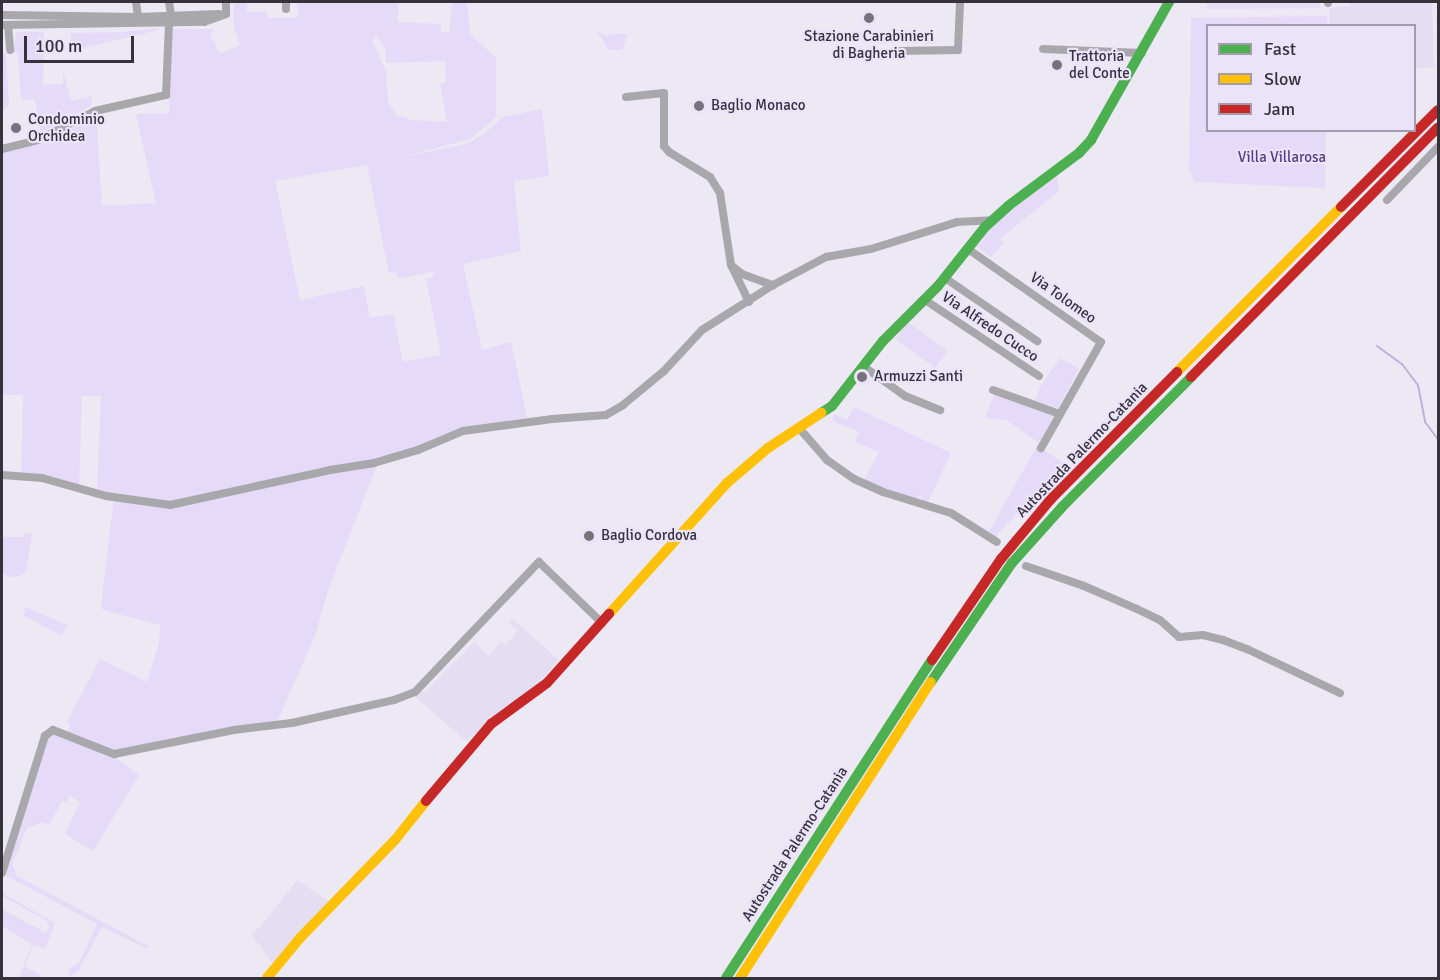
<!DOCTYPE html>
<style>
body{margin:0}
#map{position:relative;width:1440px;height:980px;overflow:hidden;background:#ece8f4;font-family:Signika,sans-serif}
div>[style]{position:absolute}
.built>*{inset:0;background:#e5def3}
.green>*{inset:0;background:#e5dbf8;transform-origin:0 0}
.stream>*{height:2px;margin:-1px;padding:0 1px;transform-origin:1px;border-radius:1px;background:#bfafda}
.street>*{height:8px;margin:-4px;padding:0 4px;transform-origin:4px;border-radius:4px;background:#a8a7ab}
.fast>*{height:10px;margin:-5px;padding:0 5px;transform-origin:5px;border-radius:5px;background:#4caf50}
.slow>*{height:10px;margin:-5px;padding:0 5px;transform-origin:5px;border-radius:5px;background:#ffc107}
.jam>*{height:10px;margin:-5px;padding:0 5px;transform-origin:5px;border-radius:5px;background:#c62828}
.dots>*{width:16px;height:16px;translate:-50% -50%;box-sizing:border-box;border:3px solid #eae3f9;border-radius:50%}
span{translate:-50% -50%;white-space:nowrap;text-align:center;line-height:1.15;-webkit-text-stroke:4.5px #eae3f9;paint-order:stroke}
.poi-label{font-size:15px;color:#35323b}
.left{translate:0 -50%;text-align:left}
.park-label{font-size:15px;color:#593c82}
.street-label{font-size:15px;color:#35323b}
.frame{position:absolute;inset:0;border:3px solid #35323b;pointer-events:none}
.legend{position:absolute;left:1206px;top:24px;width:210px;height:108px;box-sizing:border-box;background:#eae3f9;border:2px solid #a29cad;margin:0;padding:8px 10px;list-style:none;font-size:18px;color:#35323b}
.legend li{display:flex;align-items:center;gap:12px;height:30px}
.legend b{width:30px;border:2px solid #a29cad}
.scale{position:absolute;left:24px;top:36px;width:110px;height:27px;box-sizing:border-box;border:3px solid #35323b;border-top:0;padding-left:8px;font-size:18px;line-height:21px;white-space:nowrap;color:#35323b;-webkit-text-stroke:4px #eae3f9;paint-order:stroke}
</style>
<div id="map">
<div class="built">
<i style="clip-path:polygon(1207px 2px,1320px 2px,1320px 8px,1207px 9px)"></i>
<i style="clip-path:polygon(1351px 2px,1432px 2px,1434px 67px,1415px 69px,1414px 26px,1330px 25px,1330px 8px,1350px 6px)"></i>
<i style="clip-path:polygon(513px 619px,559px 660px,535px 687px,466px 741px,415px 697px,421px 690px,425px 692px,474px 642px,489px 656px,501px 641px,505px 645px,518px 631px,508px 623px)"></i>
<i style="clip-path:polygon(297px 880px,331px 903px,297px 935px,273px 964px,251px 934px,261px 926px)"></i>
</div>
<div class="green">
<i style="clip-path:polygon(evenodd,234px 2px,247px 2px,247px 12px,266px 12px,267px 18px,295px 18px,299px 13px,296px 2px,398px 2px,398px 22px,441px 24px,441px 32px,449px 32px,452px 2px,467px 2px,470px 34px,496px 58px,496px 117px,470px 139px,398px 158px,466px 144px,484px 134px,503px 117px,542px 109px,549px 176px,514px 181px,521px 251px,463px 264px,482px 350px,511px 342px,528px 422px,463px 431px,377px 465px,328px 590px,316px 633px,275px 726px,113px 755px,139px 775px,93px 851px,65px 834px,80px 802px,70px 796px,66px 803px,62px 801px,49px 825px,43px 822px,27px 828px,12px 865px,17px 876px,148px 946px,148px 949px,102px 927px,78px 972px,70px 976px,68px 970px,79px 963px,97px 924px,5px 875px,2px 879px,2px 873px,45px 736px,53px 730px,67px 733px,70px 724px,67px 722px,100px 659px,147px 682px,159px 643px,160px 625px,103px 610px,101px 606px,114px 497px,97px 493px,101px 396px,82px 396px,79px 488px,21px 476px,23px 395px,2px 395px,2px 152px,59px 136px,96px 115px,102px 206px,156px 203px,136px 114px,169px 113px,171px 29px,214px 29px,210px 38px,214px 41px,218px 51px,222px 53px,240px 45px,234px 27px,234px 2px,376px 36px,386px 48px,386px 63px,445px 61px,446px 82px,440px 84px,447px 122px,412px 120px,396px 115px,388px 101px,386px 71px,372px 41px,376px 36px,234px 2px,367px 165px,389px 273px,396px 272px,398px 279px,434px 271px,433px 277px,426px 279px,441px 355px,403px 362px,393px 314px,370px 318px,364px 286px,300px 300px,275px 181px,367px 165px)"></i>
<i style="clip-path:polygon(1327px 16px,1327px 25px,1208px 26px,1208px 130px,1326px 131px,1325px 188px,1194px 182px,1189px 167px,1191px 18px)"></i>
<i style="clip-path:polygon(157px 28px,158px 30px,71px 51px,71px 33px,124px 32px)"></i>
<i style="clip-path:polygon(596px 30px,607px 36px,611px 34px,628px 34px,622px 50px,609px 50px)"></i>
<i style="clip-path:polygon(16px 32px,44px 32px,43px 85px,63px 84px,63px 70px,71px 101px,92px 96px,92px 105px,41px 133px,35px 100px,21px 99px,18px 54px,14px 51px)"></i>
<i style="clip-path:polygon(2px 52px,6px 52px,9px 105px,2px 112px)"></i>
<i style="clip-path:polygon(1057px 176px,1059px 191px,1000px 239px,1004px 243px,991px 257px,974px 245px,977px 241px,982px 243px,987px 228px,1037px 188px)"></i>
<i style="left:908px;top:322px;width:49px;height:21px;rotate:36deg"></i>
<i style="clip-path:polygon(1060px 358px,1079px 369px,1058px 408px,1035px 400px,1040px 387px)"></i>
<i style="clip-path:polygon(994px 394px,1054px 416px,1039px 443px,1007px 420px,985px 418px)"></i>
<i style="clip-path:polygon(854px 407px,951px 453px,928px 502px,922px 501px,923px 497px,919px 495px,916px 498px,897px 493px,864px 480px,879px 452px,855px 442px,859px 432px,832px 421px,834px 414px,847px 420px)"></i>
<i style="clip-path:polygon(1037px 446px,1064px 463px,1068px 462px,997px 534px,997px 538px,988px 533px)"></i>
<i style="clip-path:polygon(25px 532px,32px 535px,26px 571px,18px 577px,11px 577px,2px 573px,2px 537px,24px 537px)"></i>
<i style="clip-path:polygon(25px 607px,67px 625px,62px 636px,24px 616px)"></i>
<i style="clip-path:polygon(2px 893px,55px 923px,45px 949px,33px 945px,25px 966px,41px 976px,39px 978px,19px 978px,32px 944px,2px 926px,2px 909px,46px 933px,49px 928px,47px 921px,2px 896px)"></i>
</div>
<div class="stream">
<i style="left:1377px;top:346px;width:31px;rotate:36deg"></i>
<i style="left:1402px;top:364px;width:26px;rotate:53deg"></i>
<i style="left:1418px;top:385px;width:38px;rotate:79deg"></i>
<i style="left:1425px;top:422px;width:21px;rotate:53deg"></i>
</div>
<div class="street">
<i style="left:136px;top:2px;width:15px;rotate:82deg"></i>
<i style="left:169px;top:2px;width:13px;rotate:81deg"></i>
<i style="left:226px;top:2px;width:12px;rotate:90deg"></i>
<i style="left:286px;top:2px;width:7px;rotate:90deg"></i>
<i style="left:1328px;top:2px;width:1px;rotate:90deg"></i>
<i style="left:2px;top:15px;width:136px;rotate:0.8deg"></i>
<i style="left:138px;top:17px;width:81px;rotate:-2.1deg"></i>
<i style="left:2px;top:25px;width:202px;rotate:-0.9deg"></i>
<i style="left:204px;top:22px;width:23px;rotate:-20deg"></i>
<i style="left:8px;top:25px;width:25px;rotate:85deg"></i>
<i style="left:1043px;top:49px;width:99px;rotate:2.3deg"></i>
<i style="left:898px;top:51px;width:60px;rotate:-1deg"></i>
<i style="left:958px;top:50px;width:48px;rotate:-87.6deg"></i>
<i style="left:626px;top:97px;width:38px;rotate:-6deg"></i>
<i style="left:664px;top:93px;width:53px;rotate:90deg"></i>
<i style="left:664px;top:146px;width:8px;rotate:50deg"></i>
<i style="left:669px;top:152px;width:48px;rotate:31.4deg"></i>
<i style="left:710px;top:177px;width:19px;rotate:58deg"></i>
<i style="left:720px;top:193px;width:73px;rotate:81.3deg"></i>
<i style="left:2px;top:149px;width:37px;rotate:-14deg"></i>
<i style="left:38px;top:140px;width:64px;rotate:-27deg"></i>
<i style="left:95px;top:111px;width:73px;rotate:-12.7deg"></i>
<i style="left:166px;top:95px;width:72px;rotate:-87.6deg"></i>
<i style="left:1387px;top:200px;width:74px;rotate:-46.1deg"></i>
<i style="left:968px;top:249px;width:162px;rotate:35deg"></i>
<i style="left:1101px;top:342px;width:122px;rotate:119.5deg"></i>
<i style="left:945px;top:278px;width:112px;rotate:34.4deg"></i>
<i style="left:925px;top:300px;width:137px;rotate:33.7deg"></i>
<i style="left:749px;top:302px;width:41px;rotate:-115.9deg"></i>
<i style="left:731px;top:265px;width:14px;rotate:39deg"></i>
<i style="left:742px;top:274px;width:33px;rotate:20deg"></i>
<i style="left:863px;top:366px;width:52px;rotate:35.5deg"></i>
<i style="left:905px;top:396px;width:38px;rotate:22deg"></i>
<i style="left:993px;top:390px;width:71px;rotate:19.7deg"></i>
<i style="left:799px;top:428px;width:43px;rotate:48.8deg"></i>
<i style="left:827px;top:460px;width:33px;rotate:35deg"></i>
<i style="left:854px;top:479px;width:32px;rotate:24deg"></i>
<i style="left:883px;top:492px;width:71px;rotate:17.2deg"></i>
<i style="left:951px;top:513px;width:54px;rotate:32.2deg"></i>
<i style="left:2px;top:475px;width:40px;rotate:4.3deg"></i>
<i style="left:42px;top:478px;width:66px;rotate:15.7deg"></i>
<i style="left:106px;top:496px;width:65px;rotate:8deg"></i>
<i style="left:170px;top:505px;width:164px;rotate:-12.3deg"></i>
<i style="left:330px;top:470px;width:45px;rotate:-9deg"></i>
<i style="left:374px;top:463px;width:46px;rotate:-16.5deg"></i>
<i style="left:418px;top:450px;width:49px;rotate:-22.9deg"></i>
<i style="left:463px;top:431px;width:90px;rotate:-7.7deg"></i>
<i style="left:552px;top:419px;width:54px;rotate:-4.2deg"></i>
<i style="left:606px;top:415px;width:20px;rotate:-30deg"></i>
<i style="left:623px;top:405px;width:53px;rotate:-39.7deg"></i>
<i style="left:664px;top:371px;width:56px;rotate:-47.2deg"></i>
<i style="left:702px;top:330px;width:84px;rotate:-32.4deg"></i>
<i style="left:773px;top:285px;width:60px;rotate:-27.8deg"></i>
<i style="left:826px;top:257px;width:46px;rotate:-10.1deg"></i>
<i style="left:871px;top:249px;width:90px;rotate:-17.4deg"></i>
<i style="left:957px;top:222px;width:35px;rotate:-3deg"></i>
<i style="left:1026px;top:566px;width:61px;rotate:19deg"></i>
<i style="left:1084px;top:586px;width:58px;rotate:23.5deg"></i>
<i style="left:1137px;top:609px;width:25px;rotate:26deg"></i>
<i style="left:1160px;top:620px;width:25px;rotate:42deg"></i>
<i style="left:1179px;top:637px;width:24px;rotate:-5deg"></i>
<i style="left:1203px;top:635px;width:21px;rotate:14deg"></i>
<i style="left:1223px;top:640px;width:26px;rotate:21deg"></i>
<i style="left:1247px;top:649px;width:103px;rotate:25.3deg"></i>
<i style="left:2px;top:873px;width:144px;rotate:-72.6deg"></i>
<i style="left:45px;top:736px;width:10px;rotate:-37deg"></i>
<i style="left:53px;top:730px;width:66px;rotate:21.5deg"></i>
<i style="left:114px;top:754px;width:122px;rotate:-11.3deg"></i>
<i style="left:234px;top:730px;width:58px;rotate:-6.9deg"></i>
<i style="left:292px;top:723px;width:105px;rotate:-12.7deg"></i>
<i style="left:394px;top:700px;width:22px;rotate:-21deg"></i>
<i style="left:415px;top:692px;width:180px;rotate:-46.4deg"></i>
<i style="left:539px;top:562px;width:88px;rotate:44.1deg"></i>
</div>
<div class="fast">
<i style="left:821px;top:413px;width:13px;rotate:-32deg"></i>
<i style="left:832px;top:406px;width:83px;rotate:-51.9deg"></i>
<i style="left:883px;top:341px;width:78px;rotate:-45deg"></i>
<i style="left:938px;top:286px;width:75px;rotate:-51.5deg"></i>
<i style="left:985px;top:227px;width:31px;rotate:-42deg"></i>
<i style="left:1008px;top:206px;width:89px;rotate:-36.7deg"></i>
<i style="left:1079px;top:153px;width:18px;rotate:-47deg"></i>
<i style="left:1091px;top:140px;width:159px;rotate:-60.5deg"></i>
<i style="left:931px;top:682px;width:144px;rotate:-55.8deg"></i>
<i style="left:1012px;top:563px;width:75px;rotate:-48.2deg"></i>
<i style="left:1062px;top:507px;width:183px;rotate:-45.2deg"></i>
<i style="left:726px;top:978px;width:379px;rotate:-57.1deg"></i>
</div>
<div class="slow">
<i style="left:1177px;top:372px;width:233px;rotate:-45.2deg"></i>
<i style="left:609px;top:614px;width:176px;rotate:-48deg"></i>
<i style="left:727px;top:483px;width:54px;rotate:-40.5deg"></i>
<i style="left:768px;top:448px;width:64px;rotate:-33.4deg"></i>
<i style="left:267px;top:978px;width:52px;rotate:-50.5deg"></i>
<i style="left:300px;top:938px;width:136px;rotate:-45.9deg"></i>
<i style="left:395px;top:840px;width:50px;rotate:-51.5deg"></i>
<i style="left:740px;top:978px;width:352px;rotate:-57.2deg"></i>
</div>
<div class="jam">
<i style="left:1341px;top:207px;width:137px;rotate:-45deg"></i>
<i style="left:1191px;top:377px;width:351px;rotate:-45.3deg"></i>
<i style="left:932px;top:660px;width:122px;rotate:-55.7deg"></i>
<i style="left:1001px;top:559px;width:78px;rotate:-50.2deg"></i>
<i style="left:1051px;top:499px;width:179px;rotate:-45.2deg"></i>
<i style="left:426px;top:801px;width:101px;rotate:-49.8deg"></i>
<i style="left:491px;top:724px;width:69px;rotate:-36.2deg"></i>
<i style="left:547px;top:683px;width:93px;rotate:-48.1deg"></i>
</div>
<div class="dots">
<i style="left:869px;top:18px;background:#75727c"></i>
<i style="left:1057px;top:65px;background:#75727c"></i>
<i style="left:699px;top:106px;background:#75727c"></i>
<i style="left:16px;top:128px;background:#75727c"></i>
<i style="left:862px;top:377px;background:#75727c"></i>
<i style="left:589px;top:536px;background:#75727c"></i>
</div>
<div class="poi-label">
<span style="left:869px;top:45px">Stazione Carabinieri<br>di Bagheria</span>
<span class="left" style="left:1069px;top:65px">Trattoria<br>del Conte</span>
<span class="left" style="left:711px;top:106px">Baglio Monaco</span>
<span class="left" style="left:28px;top:128px">Condominio<br>Orchidea</span>
<span class="left" style="left:874px;top:377px">Armuzzi Santi</span>
<span class="left" style="left:601px;top:536px">Baglio Cordova</span>
</div>
<div class="park-label">
<span style="left:1282px;top:158px">Villa Villarosa</span>
</div>
<div class="street-label">
<span style="left:1063px;top:298px;rotate:35deg">Via Tolomeo</span>
<span style="left:990px;top:327px;rotate:34deg">Via Alfredo Cucco</span>
<span style="left:1082px;top:450px;rotate:-46deg">Autostrada Palermo-Catania</span>
<span style="left:795px;top:844px;rotate:-57deg">Autostrada Palermo-Catania</span>
</div>
<div class="frame"></div>
<ul class="legend">
<li><b style="height:8px;background:#4caf50"></b>Fast</li>
<li><b style="height:8px;background:#ffc107"></b>Slow</li>
<li><b style="height:8px;background:#c62828"></b>Jam</li>
</ul>
<div class="scale">100 m</div>
</div>
